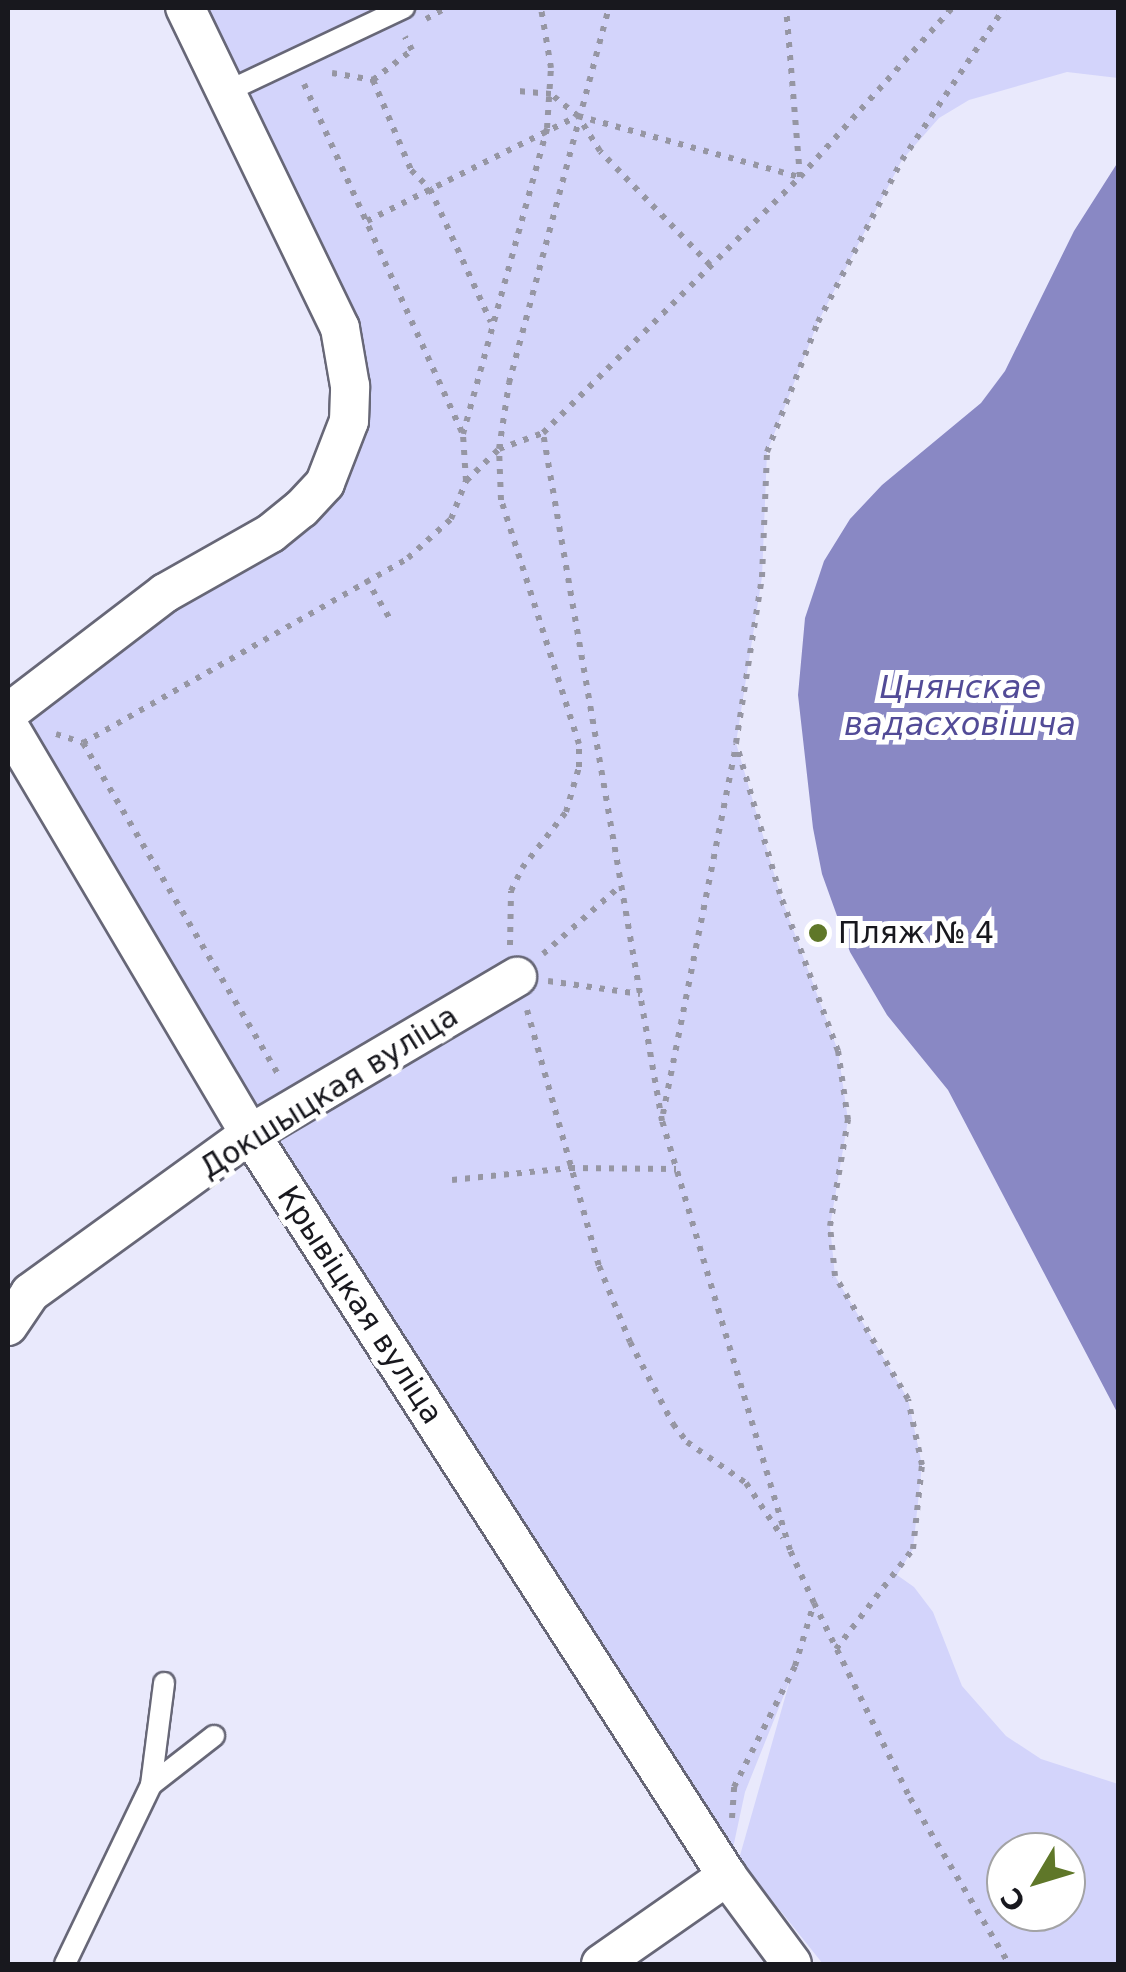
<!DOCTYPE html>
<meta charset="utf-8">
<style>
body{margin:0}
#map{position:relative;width:1126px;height:1972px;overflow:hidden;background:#e9e9fc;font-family:"DejaVu Sans",sans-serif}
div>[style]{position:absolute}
.green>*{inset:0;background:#d3d4fb}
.water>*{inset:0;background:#8988c4}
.path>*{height:6px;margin-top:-3px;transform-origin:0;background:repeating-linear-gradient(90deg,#9696a3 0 5px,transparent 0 13px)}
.roads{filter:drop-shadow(2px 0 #676777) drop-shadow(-2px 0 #676777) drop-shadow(0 2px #676777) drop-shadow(0 -2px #676777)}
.service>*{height:20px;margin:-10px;padding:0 10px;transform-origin:10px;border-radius:10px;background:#fff}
.minor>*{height:38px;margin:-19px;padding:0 19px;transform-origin:19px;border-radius:19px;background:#fff}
.dots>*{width:28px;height:28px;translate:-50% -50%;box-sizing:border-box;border:5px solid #fff;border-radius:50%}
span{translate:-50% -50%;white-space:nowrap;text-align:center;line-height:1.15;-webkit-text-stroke:10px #fff;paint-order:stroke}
.poi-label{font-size:30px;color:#18181e}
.left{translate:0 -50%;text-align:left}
.street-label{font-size:30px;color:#18181e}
.water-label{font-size:32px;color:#524b97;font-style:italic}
.frame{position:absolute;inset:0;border:10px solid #18181e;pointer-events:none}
.north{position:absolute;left:986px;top:1832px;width:100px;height:100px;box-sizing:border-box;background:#fff;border:2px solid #a3a3a5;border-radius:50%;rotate:232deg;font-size:28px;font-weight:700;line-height:40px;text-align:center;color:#18181e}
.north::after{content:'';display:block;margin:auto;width:35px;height:45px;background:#5f7729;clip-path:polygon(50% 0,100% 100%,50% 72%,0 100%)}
</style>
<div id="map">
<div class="green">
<i style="clip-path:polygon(evenodd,185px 8px,1118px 8px,1118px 78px,1067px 72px,969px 100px,939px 118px,902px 160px,818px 322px,767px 452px,762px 577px,736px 743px,780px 894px,838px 1051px,848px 1120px,830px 1226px,835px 1276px,908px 1399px,922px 1465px,913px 1549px,897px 1575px,914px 1587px,933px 1612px,962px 1686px,1006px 1736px,1041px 1759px,1118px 1784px,1118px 1964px,823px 1964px,739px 1859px,790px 1680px,745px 1792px,727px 1876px,8px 725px,301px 509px,350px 386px,185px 8px,1006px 1852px,1066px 1852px,1066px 1912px,1006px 1912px,1006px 1852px)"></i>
</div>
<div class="water">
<i style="clip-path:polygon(1118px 162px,1118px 1414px,948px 1090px,887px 1015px,850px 952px,822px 874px,813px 828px,798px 695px,805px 618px,824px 561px,850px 519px,882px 485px,981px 403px,1005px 371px,1074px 231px)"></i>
</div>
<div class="path">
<i style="left:426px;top:19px;width:23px;rotate:-29deg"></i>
<i style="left:332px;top:73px;width:42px;rotate:9.7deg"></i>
<i style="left:373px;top:80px;width:98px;rotate:67.1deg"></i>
<i style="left:411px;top:170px;width:27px;rotate:45deg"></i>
<i style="left:430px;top:189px;width:146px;rotate:65.4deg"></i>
<i style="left:373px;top:80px;width:49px;rotate:-37.6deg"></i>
<i style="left:412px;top:50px;width:15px;rotate:-118deg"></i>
<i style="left:304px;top:84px;width:384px;rotate:65.6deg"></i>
<i style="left:463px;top:434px;width:317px;rotate:-74.6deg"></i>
<i style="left:547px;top:128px;width:60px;rotate:-86.2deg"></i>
<i style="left:551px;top:68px;width:61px;rotate:-99.5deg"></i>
<i style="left:367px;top:221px;width:236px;rotate:-26.5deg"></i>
<i style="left:578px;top:116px;width:35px;rotate:-141deg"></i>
<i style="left:551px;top:94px;width:36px;rotate:-175deg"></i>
<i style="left:710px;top:265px;width:158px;rotate:-134deg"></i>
<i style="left:600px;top:151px;width:41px;rotate:-122.2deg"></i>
<i style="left:578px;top:116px;width:230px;rotate:15.4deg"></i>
<i style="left:800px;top:177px;width:170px;rotate:-94.7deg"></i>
<i style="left:466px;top:481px;width:46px;rotate:-44.1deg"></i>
<i style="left:499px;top:449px;width:47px;rotate:-20deg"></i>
<i style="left:366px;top:579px;width:47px;rotate:59deg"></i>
<i style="left:56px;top:734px;width:28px;rotate:18deg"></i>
<i style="left:83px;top:743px;width:374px;rotate:-29.6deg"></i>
<i style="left:408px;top:558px;width:58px;rotate:-42.2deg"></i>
<i style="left:451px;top:519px;width:41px;rotate:-68.5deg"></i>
<i style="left:466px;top:481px;width:47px;rotate:-93.7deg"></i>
<i style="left:83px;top:743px;width:389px;rotate:59.5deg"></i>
<i style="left:510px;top:945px;width:54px;rotate:-88.9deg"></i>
<i style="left:511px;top:891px;width:25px;rotate:-64deg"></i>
<i style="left:522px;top:868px;width:71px;rotate:-51.8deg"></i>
<i style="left:566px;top:812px;width:47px;rotate:-73.9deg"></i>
<i style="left:579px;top:767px;width:23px;rotate:-90deg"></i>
<i style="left:579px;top:744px;width:256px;rotate:-107.7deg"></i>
<i style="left:501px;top:500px;width:51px;rotate:-92.2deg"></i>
<i style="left:499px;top:449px;width:67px;rotate:-81.4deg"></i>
<i style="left:509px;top:383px;width:388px;rotate:-75.1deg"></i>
<i style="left:543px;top:954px;width:103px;rotate:-41.4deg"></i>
<i style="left:548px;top:981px;width:93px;rotate:8deg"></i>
<i style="left:527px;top:1010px;width:266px;rotate:74.3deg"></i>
<i style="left:599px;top:1266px;width:82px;rotate:67.8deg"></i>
<i style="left:630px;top:1342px;width:93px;rotate:62.3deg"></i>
<i style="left:673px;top:1424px;width:23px;rotate:52deg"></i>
<i style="left:687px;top:1442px;width:72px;rotate:34.8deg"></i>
<i style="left:746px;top:1483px;width:66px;rotate:56.1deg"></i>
<i style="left:663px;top:1114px;width:377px;rotate:-78.8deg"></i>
<i style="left:452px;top:1180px;width:119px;rotate:-5.8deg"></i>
<i style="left:570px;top:1168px;width:106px;rotate:0.5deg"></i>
<i style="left:814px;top:1603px;width:58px;rotate:-114.4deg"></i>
<i style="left:790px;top:1550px;width:448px;rotate:-106.6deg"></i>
<i style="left:662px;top:1121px;width:698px;rotate:-99.81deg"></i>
<i style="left:543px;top:433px;width:363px;rotate:-44.9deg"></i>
<i style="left:800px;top:177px;width:227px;rotate:-48deg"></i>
<i style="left:836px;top:1649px;width:126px;rotate:-52.4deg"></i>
<i style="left:913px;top:1549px;width:84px;rotate:-83.9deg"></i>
<i style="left:922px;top:1465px;width:67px;rotate:-102deg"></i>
<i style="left:908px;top:1399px;width:143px;rotate:-120.7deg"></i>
<i style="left:835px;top:1276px;width:50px;rotate:-95.7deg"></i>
<i style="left:830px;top:1226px;width:108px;rotate:-80.4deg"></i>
<i style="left:848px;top:1120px;width:70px;rotate:-98.2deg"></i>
<i style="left:838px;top:1051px;width:167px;rotate:-110.3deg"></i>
<i style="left:780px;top:894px;width:157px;rotate:-106.2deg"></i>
<i style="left:736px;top:743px;width:168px;rotate:-81.1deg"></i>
<i style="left:762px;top:577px;width:125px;rotate:-87.7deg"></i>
<i style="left:767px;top:452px;width:140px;rotate:-68.6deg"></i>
<i style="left:818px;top:322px;width:182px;rotate:-62.6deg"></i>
<i style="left:902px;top:160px;width:183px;rotate:-56.1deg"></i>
<i style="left:732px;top:1818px;width:31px;rotate:-86deg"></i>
<i style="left:734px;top:1787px;width:136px;rotate:-63.2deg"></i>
<i style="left:795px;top:1666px;width:66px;rotate:-73.2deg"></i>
<i style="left:814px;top:1603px;width:217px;rotate:63.8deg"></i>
<i style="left:910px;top:1798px;width:193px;rotate:59.2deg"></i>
</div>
<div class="roads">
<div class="service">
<i style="left:226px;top:92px;width:197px;rotate:-25.3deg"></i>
<i style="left:151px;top:1785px;width:80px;rotate:-37.9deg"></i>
<i style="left:65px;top:1964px;width:199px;rotate:-64.3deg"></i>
<i style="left:151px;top:1785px;width:103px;rotate:-82.7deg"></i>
</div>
<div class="minor">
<i style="left:8px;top:713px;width:198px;rotate:-37.4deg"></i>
<i style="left:165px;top:593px;width:122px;rotate:-29.5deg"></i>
<i style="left:271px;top:533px;width:38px;rotate:-39deg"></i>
<i style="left:301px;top:509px;width:35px;rotate:-47deg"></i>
<i style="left:325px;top:483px;width:66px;rotate:-68.8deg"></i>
<i style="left:349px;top:421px;width:35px;rotate:-88deg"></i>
<i style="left:350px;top:386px;width:59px;rotate:-99.8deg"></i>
<i style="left:340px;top:328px;width:356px;rotate:-115.8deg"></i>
<i style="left:8px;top:725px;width:475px;rotate:59.4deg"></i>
<i style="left:250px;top:1134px;width:882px;rotate:57.26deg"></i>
<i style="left:727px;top:1876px;width:109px;rotate:53.5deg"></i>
<i style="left:8px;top:1326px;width:40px;rotate:-56deg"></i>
<i style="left:30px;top:1293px;width:271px;rotate:-35.9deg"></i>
<i style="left:250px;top:1134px;width:310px;rotate:-30.5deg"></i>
<i style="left:601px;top:1964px;width:154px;rotate:-34.9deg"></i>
</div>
</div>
<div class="dots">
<i style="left:818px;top:933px;background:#5f7729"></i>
</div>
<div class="poi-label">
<span class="left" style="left:838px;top:933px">Пляж № 4</span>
</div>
<div class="street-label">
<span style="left:329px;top:1092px;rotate:-32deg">Докшыцкая вуліца</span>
<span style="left:360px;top:1305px;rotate:57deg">Крывіцкая вуліца</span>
</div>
<div class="water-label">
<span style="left:960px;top:706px">Цнянскае<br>вадасховішча</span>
</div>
<div class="frame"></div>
<div class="north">С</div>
</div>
